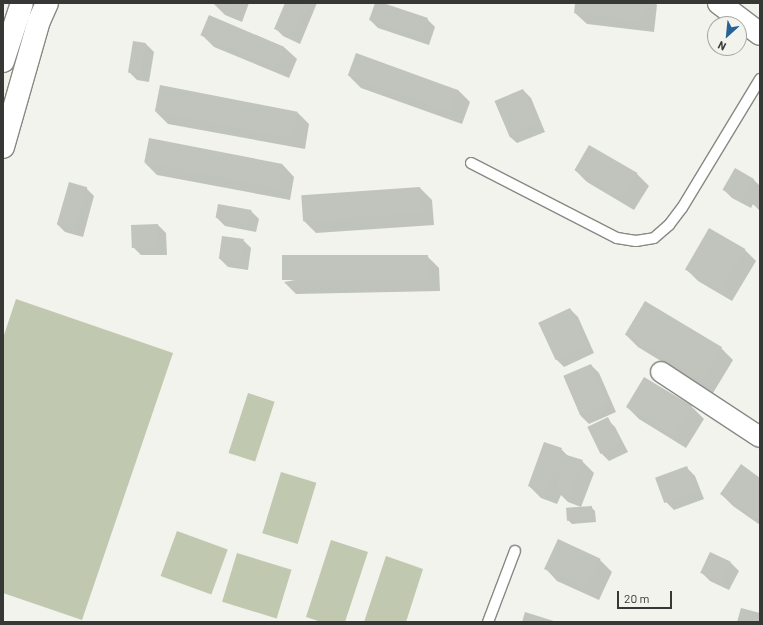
<!DOCTYPE html>
<style>
body{margin:0}
#map{position:relative;width:763px;height:625px;overflow:hidden;background:#f1f3ec;font-family:Barlow,sans-serif}
div>[style]{position:absolute}
.green>*{inset:0;background:#c0c9af;transform-origin:0 0}
.shadow>*{inset:0;background:#0003}
.building>*{inset:0;background:#c1c3bd;transform-origin:0 0}
.roads{filter:drop-shadow(1px 0 #878983) drop-shadow(-1px 0 #878983) drop-shadow(0 1px #878983) drop-shadow(0 -1px #878983)}
.service>*{height:10px;margin:-5px;padding:0 5px;transform-origin:5px;border-radius:5px;background:#fff}
.minor>*{height:20px;margin:-10px;padding:0 10px;transform-origin:10px;border-radius:10px;background:#fff}
.primary>*{height:22px;margin:-11px;padding:0 11px;transform-origin:11px;border-radius:11px;background:#fff}
.trunk>*{height:22px;margin:-11px;padding:0 11px;transform-origin:11px;border-radius:11px;background:#fff}
span{translate:-50% -50%;white-space:nowrap;text-align:center;line-height:1.15;-webkit-text-stroke:3.5px #f1f3ec;paint-order:stroke}
.frame{position:absolute;inset:0;border:4px solid #373835;pointer-events:none}
.north{position:absolute;left:707px;top:16px;width:40px;height:40px;box-sizing:border-box;background:#f1f3ec;border:1px solid #a7a8a3;border-radius:50%;rotate:207deg;font-size:11px;font-weight:700;line-height:16px;text-align:center;color:#373835}
.north::after{content:'';display:block;margin:auto;width:14px;height:18px;background:#266198;clip-path:polygon(50% 0,100% 100%,50% 72%,0 100%)}
.scale{position:absolute;left:617px;top:591px;width:55px;height:18px;box-sizing:border-box;border:2px solid #373835;border-top:0;padding-left:5px;font-size:12px;line-height:14px;white-space:nowrap;color:#373835;-webkit-text-stroke:3px #f1f3ec;paint-order:stroke}
</style>
<div id="map">
<div class="green">
<i style="clip-path:polygon(16px 299px,173px 353px,82px 620px,3px 593px,3px 338px)"></i>
<i style="left:248px;top:393px;width:28px;height:63px;rotate:18deg"></i>
<i style="left:281px;top:472px;width:37px;height:64px;rotate:17deg"></i>
<i style="left:177px;top:531px;width:54px;height:48px;rotate:20deg"></i>
<i style="clip-path:polygon(331px 540px,368px 552px,345px 622px,321px 622px,306px 617px)"></i>
<i style="left:237px;top:553px;width:57px;height:51px;rotate:17deg"></i>
<i style="clip-path:polygon(386px 556px,423px 569px,406px 622px,364px 622px)"></i>
</div>
<div class="shadow">
<i style="clip-path:polygon(213px 3px,249px 3px,242px 22px,225px 15px)"></i>
<i style="clip-path:polygon(286px 3px,317px 3px,300px 44px,283px 36px,275px 28px)"></i>
<i style="clip-path:polygon(376px 3px,427px 19px,435px 27px,429px 45px,378px 28px,370px 20px)"></i>
<i style="clip-path:polygon(576px 3px,655px 3px,657px 5px,654px 32px,587px 24px,575px 13px)"></i>
<i style="clip-path:polygon(202px 35px,285px 48px,297px 59px,289px 78px,214px 47px)"></i>
<i style="clip-path:polygon(134px 42px,146px 44px,154px 52px,149px 82px,137px 80px,129px 72px)"></i>
<i style="clip-path:polygon(349px 76px,458px 90px,470px 102px,462px 124px,361px 88px)"></i>
<i style="clip-path:polygon(523px 90px,531px 98px,545px 132px,517px 143px,509px 136px)"></i>
<i style="clip-path:polygon(156px 112px,297px 112px,309px 124px,305px 149px,168px 124px)"></i>
<i style="clip-path:polygon(589px 146px,637px 174px,649px 186px,634px 210px,587px 182px,575px 170px)"></i>
<i style="clip-path:polygon(145px 163px,283px 165px,294px 177px,290px 200px,157px 175px)"></i>
<i style="clip-path:polygon(735px 170px,754px 180px,760px 186px,760px 211px,753px 204px,751px 208px,732px 198px,724px 190px)"></i>
<i style="clip-path:polygon(86px 188px,94px 196px,83px 237px,65px 232px,57px 224px)"></i>
<i style="clip-path:polygon(420px 188px,432px 200px,434px 225px,316px 233px,304px 221px)"></i>
<i style="clip-path:polygon(219px 205px,251px 211px,259px 219px,256px 232px,225px 226px,217px 218px)"></i>
<i style="clip-path:polygon(158px 225px,166px 233px,167px 255px,141px 255px,133px 247px)"></i>
<i style="clip-path:polygon(243px 240px,251px 248px,248px 270px,228px 267px,220px 259px)"></i>
<i style="clip-path:polygon(744px 249px,756px 261px,732px 301px,698px 281px,686px 269px)"></i>
<i style="clip-path:polygon(427px 256px,439px 268px,440px 291px,296px 294px,284px 282px)"></i>
<i style="clip-path:polygon(570px 309px,578px 317px,594px 353px,564px 367px,556px 359px,540px 323px)"></i>
<i style="clip-path:polygon(626px 335px,721px 348px,733px 360px,713px 393px,638px 347px)"></i>
<i style="clip-path:polygon(591px 365px,599px 373px,616px 412px,589px 424px,581px 416px,564px 377px)"></i>
<i style="clip-path:polygon(645px 379px,692px 407px,704px 419px,686px 448px,639px 419px,627px 407px)"></i>
<i style="clip-path:polygon(607px 419px,615px 427px,628px 452px,609px 461px,601px 453px)"></i>
<i style="clip-path:polygon(561px 449px,569px 457px,582px 461px,594px 473px,581px 507px,568px 502px,561px 495px,557px 504px,541px 498px,529px 486px)"></i>
<i style="clip-path:polygon(687px 468px,695px 476px,704px 499px,674px 510px,666px 502px)"></i>
<i style="clip-path:polygon(760px 479px,760px 525px,733px 506px,721px 494px)"></i>
<i style="clip-path:polygon(591px 507px,595px 511px,596px 522px,572px 524px,568px 520px)"></i>
<i style="clip-path:polygon(711px 554px,731px 563px,739px 571px,729px 590px,710px 581px,702px 573px)"></i>
<i style="clip-path:polygon(600px 560px,612px 572px,599px 600px,557px 581px,546px 569px)"></i>
</div>
<div class="building">
<i style="clip-path:polygon(211px 3px,233px 3px,230px 10px)"></i>
<i style="clip-path:polygon(285px 3px,306px 3px,292px 36px,274px 29px)"></i>
<i style="clip-path:polygon(375px 3px,383px 3px,428px 18px,421px 37px,369px 20px)"></i>
<i style="clip-path:polygon(575px 3px,645px 3px,643px 21px,574px 13px)"></i>
<i style="left:209px;top:15px;width:82px;height:22px;rotate:23deg"></i>
<i style="left:133px;top:41px;width:13px;height:32px;rotate:9deg"></i>
<i style="left:356px;top:53px;width:109px;height:24px;rotate:20deg"></i>
<i style="left:160px;top:85px;width:140px;height:27px;rotate:11deg"></i>
<i style="left:523px;top:89px;width:38px;height:31px;rotate:67deg"></i>
<i style="left:149px;top:138px;width:136px;height:25px;rotate:11deg"></i>
<i style="left:589px;top:145px;width:56px;height:29px;rotate:30deg"></i>
<i style="left:735px;top:168px;width:22px;height:25px;rotate:30deg"></i>
<i style="left:69px;top:182px;width:19px;height:44px;rotate:16deg"></i>
<i style="clip-path:polygon(760px 185px,760px 208px,750px 203px)"></i>
<i style="left:420px;top:187px;width:26px;height:119px;rotate:86deg"></i>
<i style="left:218px;top:204px;width:34px;height:14px;rotate:10deg"></i>
<i style="left:158px;top:224px;width:23px;height:27px;rotate:88deg"></i>
<i style="left:709px;top:228px;width:42px;height:48px;rotate:30deg"></i>
<i style="left:222px;top:236px;width:22px;height:23px;rotate:8deg"></i>
<i style="left:428px;top:255px;width:25px;height:146px;rotate:90deg"></i>
<i style="left:645px;top:301px;width:90px;height:39px;rotate:31deg"></i>
<i style="left:570px;top:308px;width:41px;height:35px;rotate:65deg"></i>
<i style="left:591px;top:364px;width:43px;height:30px;rotate:67deg"></i>
<i style="left:644px;top:377px;width:56px;height:35px;rotate:31deg"></i>
<i style="left:608px;top:417px;width:30px;height:23px;rotate:64deg"></i>
<i style="clip-path:polygon(544px 442px,562px 448px,560px 453px,583px 460px,570px 496px,555px 490px,560px 475px,553px 473px,546px 493px,528px 486px)"></i>
<i style="clip-path:polygon(741px 464px,760px 478px,760px 517px,757px 520px,720px 494px)"></i>
<i style="left:687px;top:466px;width:27px;height:34px;rotate:70deg"></i>
<i style="left:592px;top:506px;width:13px;height:26px;rotate:86deg"></i>
<i style="left:558px;top:539px;width:47px;height:33px;rotate:25deg"></i>
<i style="left:710px;top:552px;width:23px;height:23px;rotate:25deg"></i>
<i style="clip-path:polygon(741px 608px,760px 613px,760px 622px,737px 622px)"></i>
<i style="clip-path:polygon(525px 612px,557px 622px,522px 622px)"></i>
</div>
<div class="roads">
<div class="service">
<i style="left:471px;top:163px;width:164px;rotate:27.2deg"></i>
<i style="left:617px;top:238px;width:19px;rotate:9deg"></i>
<i style="left:636px;top:241px;width:18px;rotate:-9deg"></i>
<i style="left:654px;top:238px;width:20px;rotate:-41deg"></i>
<i style="left:669px;top:225px;width:21px;rotate:-53deg"></i>
<i style="left:682px;top:208px;width:151px;rotate:-58.8deg"></i>
<i style="left:488px;top:622px;width:76px;rotate:-69.2deg"></i>
</div>
<div class="minor">
<i style="left:661px;top:372px;width:118px;rotate:33.3deg"></i>
</div>
<div class="primary">
<i style="left:3px;top:61px;width:61px;rotate:-71.9deg"></i>
<i style="left:3px;top:147px;width:131px;rotate:-74.1deg"></i>
<i style="left:39px;top:21px;width:20px;rotate:-66deg"></i>
</div>
<div class="trunk">
<i style="left:719px;top:3px;width:51px;rotate:37.1deg"></i>
</div>
</div>
<div class="frame"></div>
<div class="north">N</div>
<div class="scale">20 m</div>
</div>
